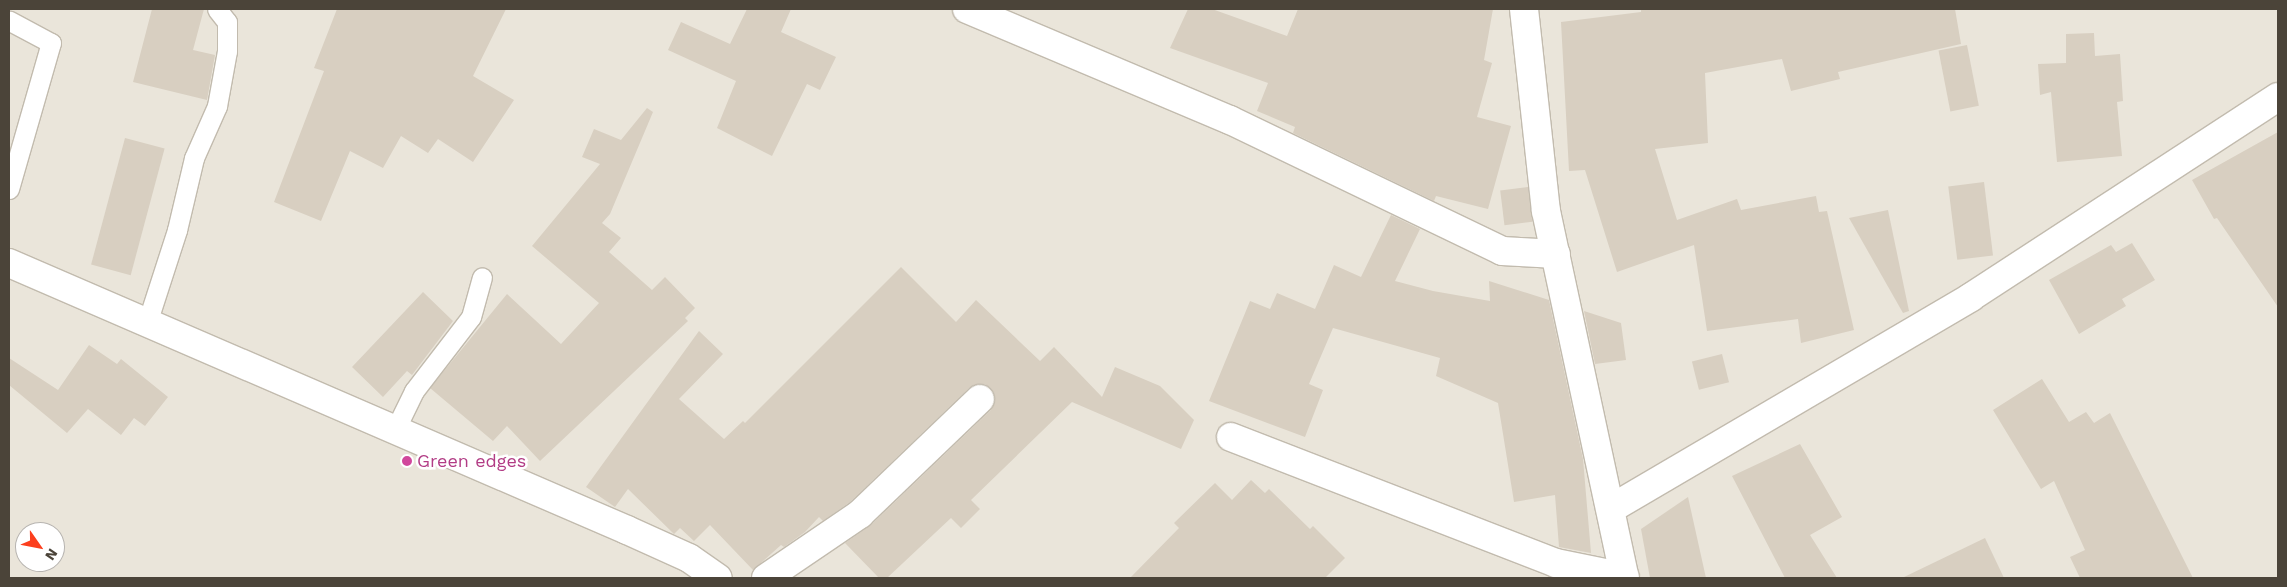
<!DOCTYPE html>
<style>
body{margin:0}
#map{position:relative;width:2287px;height:587px;overflow:hidden;background:#f6f3ec;font-family:"Work Sans",sans-serif}
div>[style]{position:absolute}
.residential>*{inset:0;background:#eae5da}
.building>*{inset:0;background:#d8cfc1;transform-origin:0 0}
.roads{filter:drop-shadow(1px 0 #c2bbae) drop-shadow(-1px 0 #c2bbae) drop-shadow(0 1px #c2bbae) drop-shadow(0 -1px #c2bbae)}
.lane>*{height:19px;margin:-9.5px;padding:0 9.5px;transform-origin:9.5px;border-radius:9.5px;background:#fff}
.street>*{height:28px;margin:-14px;padding:0 14px;transform-origin:14px;border-radius:14px;background:#fff}
.dots>*{width:14px;height:14px;translate:-50% -50%;box-sizing:border-box;border:2px solid #fff;border-radius:50%}
span{translate:-50% -50%;white-space:nowrap;text-align:center;line-height:1.15;-webkit-text-stroke:5px #fff;paint-order:stroke}
.hotel-label{font-size:18px;color:#b23c85}
.left{translate:0 -50%;text-align:left}
.frame{position:absolute;inset:0;border:10px solid #4b4439;pointer-events:none}
.north{position:absolute;left:15px;top:522px;width:50px;height:50px;box-sizing:border-box;background:#fff;border:1px solid #b7b4b0;border-radius:50%;rotate:123deg;font-size:14px;font-weight:700;line-height:20px;text-align:center;color:#4b4439}
.north::after{content:'';display:block;margin:auto;width:18px;height:22px;background:#fc3f1d;clip-path:polygon(50% 0,100% 100%,50% 72%,0 100%)}
</style>
<div id="map">
<div class="residential">
<i style="clip-path:polygon(evenodd,9px 9px,2278px 9px,2278px 578px,9px 578px,9px 9px,25px 532px,55px 532px,55px 562px,25px 562px,25px 532px)"></i>
</div>
<div class="building">
<i style="clip-path:polygon(152px 9px,204px 9px,193px 50px,215px 55px,207px 100px,133px 82px)"></i>
<i style="clip-path:polygon(337px 9px,506px 9px,473px 76px,514px 100px,473px 162px,438px 139px,428px 153px,401px 136px,383px 168px,350px 151px,321px 221px,274px 202px,324px 71px,314px 68px)"></i>
<i style="clip-path:polygon(747px 9px,791px 9px,781px 32px,836px 57px,820px 90px,807px 84px,772px 156px,717px 128px,736px 81px,668px 50px,681px 22px,730px 44px)"></i>
<i style="clip-path:polygon(1188px 9px,1212px 9px,1287px 36px,1298px 9px,1493px 9px,1484px 60px,1492px 63px,1477px 117px,1511px 126px,1488px 209px,1436px 196px,1434px 201px,1293px 133px,1295px 127px,1257px 111px,1268px 83px,1170px 48px)"></i>
<i style="clip-path:polygon(1641px 9px,1955px 9px,1961px 44px,1838px 72px,1840px 79px,1791px 91px,1782px 59px,1705px 73px,1708px 143px,1655px 149px,1677px 220px,1737px 199px,1741px 210px,1816px 196px,1819px 212px,1827px 211px,1854px 330px,1801px 343px,1798px 319px,1707px 331px,1694px 245px,1617px 272px,1585px 170px,1569px 171px,1561px 22px,1641px 12px)"></i>
<i style="clip-path:polygon(2094px 33px,2095px 56px,2120px 54px,2123px 101px,2117px 102px,2122px 156px,2057px 162px,2051px 92px,2040px 95px,2038px 64px,2066px 63px,2066px 34px)"></i>
<i style="left:1967px;top:45px;width:62px;height:29px;rotate:79deg"></i>
<i style="clip-path:polygon(647px 108px,653px 112px,610px 214px,602px 223px,621px 238px,609px 252px,652px 290px,665px 277px,695px 308px,685px 318px,688px 321px,540px 461px,507px 426px,493px 441px,430px 388px,507px 294px,561px 344px,599px 303px,532px 246px,600px 164px,582px 157px,594px 129px,621px 140px)"></i>
<i style="clip-path:polygon(2278px 132px,2278px 307px,2217px 218px,2214px 219px,2192px 180px)"></i>
<i style="left:125px;top:138px;width:41px;height:131px;rotate:15deg"></i>
<i style="left:1984px;top:182px;width:74px;height:36px;rotate:83deg"></i>
<i style="left:1528px;top:187px;width:35px;height:28px;rotate:83deg"></i>
<i style="clip-path:polygon(1888px 210px,1909px 311px,1903px 313px,1849px 218px)"></i>
<i style="clip-path:polygon(1391px 215px,1420px 229px,1395px 281px,1433px 291px,1490px 301px,1489px 281px,1549px 300px,1583px 459px,1591px 553px,1559px 547px,1555px 495px,1514px 502px,1498px 403px,1436px 376px,1440px 358px,1333px 328px,1309px 384px,1323px 390px,1305px 437px,1209px 401px,1250px 301px,1270px 309px,1277px 293px,1315px 309px,1334px 265px,1361px 277px)"></i>
<i style="clip-path:polygon(2132px 243px,2155px 280px,2122px 299px,2126px 306px,2079px 334px,2049px 280px,2111px 245px,2116px 252px)"></i>
<i style="clip-path:polygon(901px 267px,956px 322px,976px 300px,1040px 361px,1054px 347px,1102px 397px,1115px 367px,1160px 386px,1194px 420px,1181px 449px,1072px 402px,971px 500px,980px 509px,961px 528px,951px 518px,887px 578px,879px 578px,845px 543px,871px 525px,991px 410px,995px 396px,985px 384px,969px 388px,850px 502px,823px 521px,819px 517px,805px 532px,784px 547px,781px 545px,753px 570px,710px 525px,694px 541px,680px 528px,674px 534px,628px 489px,615px 507px,586px 487px,699px 331px,723px 354px,679px 399px,724px 439px,743px 421px,745px 423px)"></i>
<i style="clip-path:polygon(423px 292px,453px 321px,412px 375px,407px 371px,383px 397px,352px 367px)"></i>
<i style="clip-path:polygon(1584px 311px,1621px 323px,1626px 360px,1595px 364px)"></i>
<i style="clip-path:polygon(89px 345px,117px 364px,121px 359px,168px 397px,145px 426px,134px 418px,121px 435px,88px 409px,67px 433px,9px 385px,9px 358px,58px 390px)"></i>
<i style="left:1722px;top:354px;width:29px;height:31px;rotate:76deg"></i>
<i style="clip-path:polygon(2042px 379px,2069px 422px,2086px 412px,2094px 423px,2110px 413px,2193px 578px,2080px 578px,2070px 557px,2085px 550px,2054px 481px,2041px 489px,1993px 410px)"></i>
<i style="clip-path:polygon(1800px 444px,1842px 517px,1810px 535px,1837px 578px,1785px 578px,1732px 476px)"></i>
<i style="clip-path:polygon(1251px 480px,1265px 493px,1269px 489px,1310px 529px,1313px 526px,1345px 558px,1325px 578px,1130px 578px,1179px 528px,1174px 523px,1215px 483px,1232px 500px)"></i>
<i style="clip-path:polygon(1688px 497px,1706px 578px,1650px 578px,1641px 529px)"></i>
<i style="clip-path:polygon(1985px 538px,2004px 578px,1902px 578px)"></i>
</div>
<div class="roads">
<div class="lane">
<i style="left:9px;top:189px;width:152px;rotate:-74deg"></i>
<i style="left:51px;top:43px;width:47px;rotate:-151.8deg"></i>
<i style="left:147px;top:323px;width:98px;rotate:-72.1deg"></i>
<i style="left:177px;top:230px;width:74px;rotate:-76.7deg"></i>
<i style="left:194px;top:158px;width:57px;rotate:-66.1deg"></i>
<i style="left:217px;top:106px;width:56px;rotate:-79.7deg"></i>
<i style="left:227px;top:51px;width:29px;rotate:-90deg"></i>
<i style="left:227px;top:22px;width:16px;rotate:-128deg"></i>
<i style="left:395px;top:430px;width:43px;rotate:-64deg"></i>
<i style="left:414px;top:391px;width:93px;rotate:-52.4deg"></i>
<i style="left:471px;top:317px;width:41px;rotate:-74.6deg"></i>
</div>
<div class="street">
<i style="left:967px;top:9px;width:285px;rotate:22.9deg"></i>
<i style="left:1230px;top:120px;width:302px;rotate:25.7deg"></i>
<i style="left:1502px;top:251px;width:54px;rotate:3.2deg"></i>
<i style="left:1524px;top:9px;width:203px;rotate:83.8deg"></i>
<i style="left:1546px;top:211px;width:375px;rotate:77.9deg"></i>
<i style="left:9px;top:263px;width:673px;rotate:23.37deg"></i>
<i style="left:627px;top:530px;width:68px;rotate:24.3deg"></i>
<i style="left:689px;top:558px;width:35px;rotate:35deg"></i>
<i style="left:1231px;top:437px;width:349px;rotate:21.2deg"></i>
<i style="left:1556px;top:563px;width:70px;rotate:11.5deg"></i>
<i style="left:1612px;top:508px;width:416px;rotate:-30.4deg"></i>
<i style="left:1971px;top:297px;width:366px;rotate:-33.1deg"></i>
<i style="left:766px;top:578px;width:114px;rotate:-34.2deg"></i>
<i style="left:860px;top:514px;width:166px;rotate:-43.8deg"></i>
</div>
</div>
<div class="dots">
<i style="left:407px;top:461px;background:#d1479c"></i>
</div>
<div class="hotel-label">
<span class="left" style="left:417px;top:461px">Green edges</span>
</div>
<div class="frame"></div>
<div class="north">N</div>
</div>
